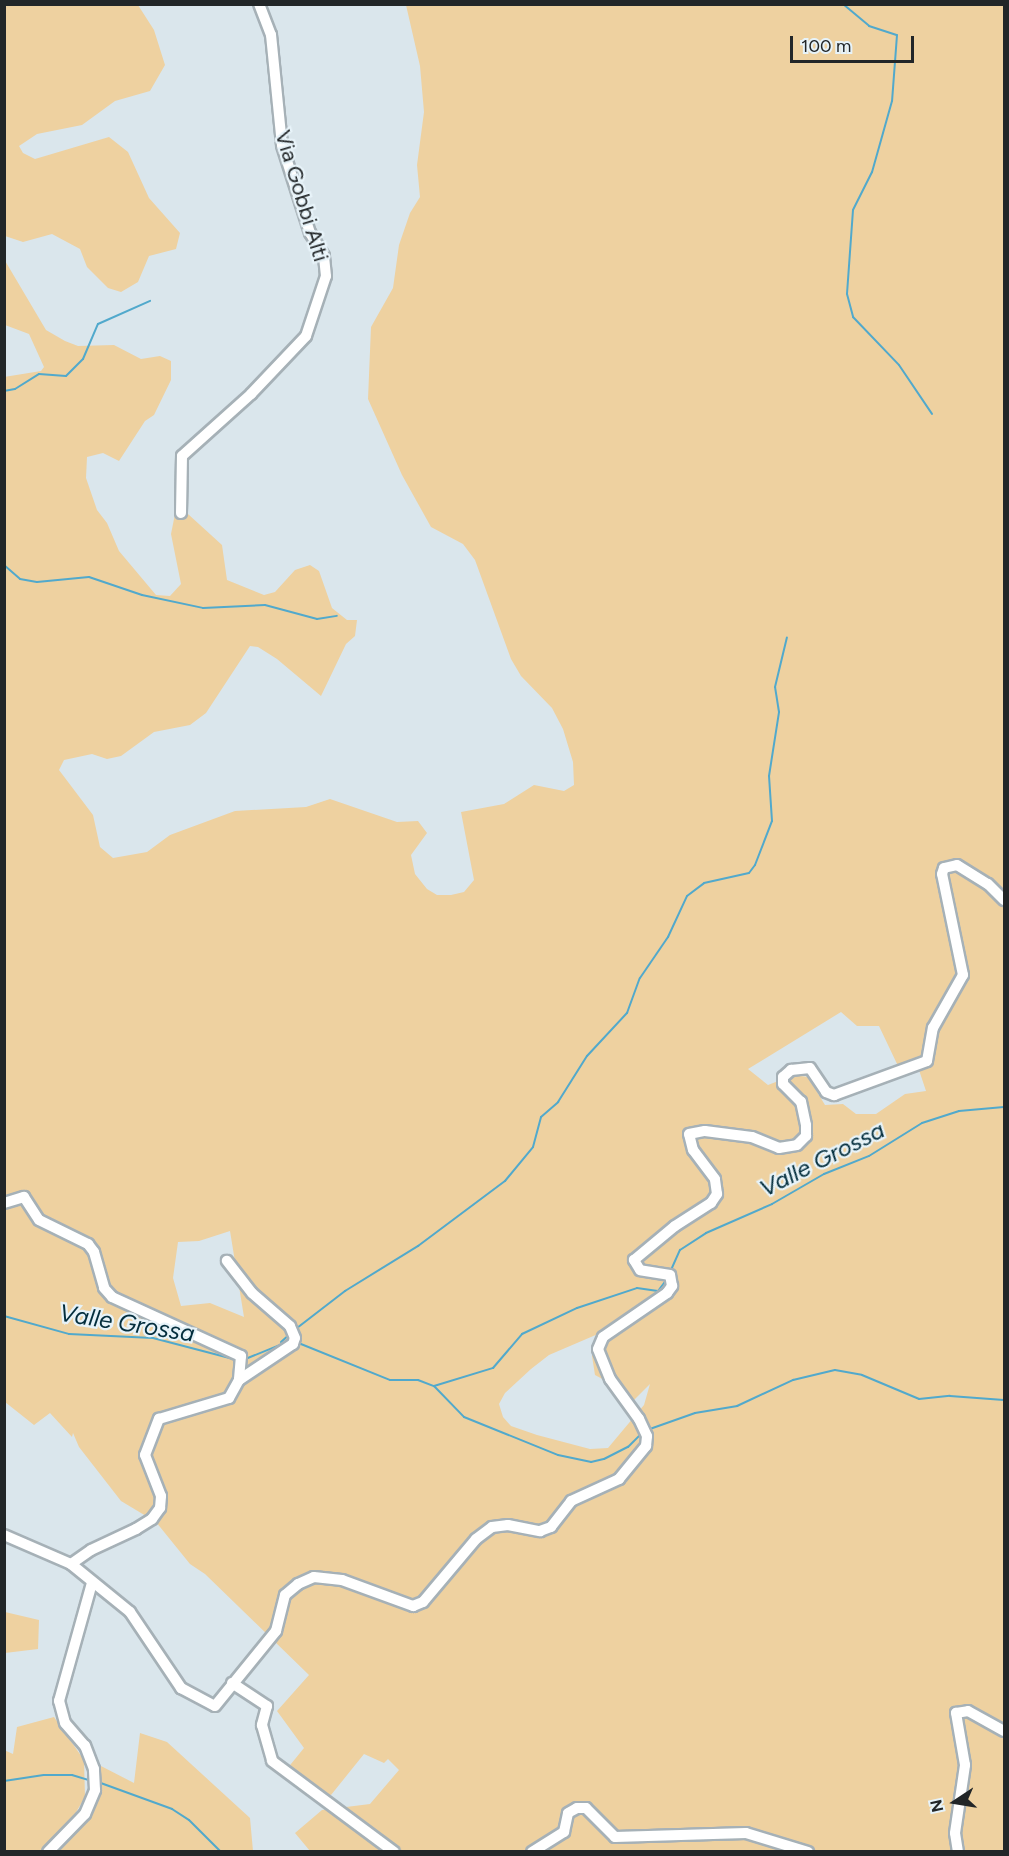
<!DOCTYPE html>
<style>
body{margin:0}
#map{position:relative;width:1009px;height:1856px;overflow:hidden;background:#dae6ec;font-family:Figtree,sans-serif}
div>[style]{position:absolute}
.green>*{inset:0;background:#eed1a0}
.stream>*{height:2px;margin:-1px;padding:0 1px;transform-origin:1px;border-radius:1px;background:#51a9cc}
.roads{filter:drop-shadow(2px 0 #a6b1b7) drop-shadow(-2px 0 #a6b1b7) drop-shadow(0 2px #a6b1b7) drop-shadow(0 -2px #a6b1b7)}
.minor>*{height:10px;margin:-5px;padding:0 5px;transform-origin:5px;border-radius:5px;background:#fff}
span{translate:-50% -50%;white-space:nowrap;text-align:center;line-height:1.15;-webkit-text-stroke:4.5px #e7f3f9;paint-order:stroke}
.street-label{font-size:22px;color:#222628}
.water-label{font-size:24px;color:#042e3d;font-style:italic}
.frame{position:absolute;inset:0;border:6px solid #222628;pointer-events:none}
.north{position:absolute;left:925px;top:1772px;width:60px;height:60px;-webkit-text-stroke:4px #e7f3f9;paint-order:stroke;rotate:258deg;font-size:16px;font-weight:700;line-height:24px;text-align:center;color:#222628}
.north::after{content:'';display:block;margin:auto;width:21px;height:27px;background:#222628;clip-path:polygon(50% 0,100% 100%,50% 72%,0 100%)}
.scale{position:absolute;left:790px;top:36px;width:124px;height:27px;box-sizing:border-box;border:3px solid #222628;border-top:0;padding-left:8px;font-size:18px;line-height:21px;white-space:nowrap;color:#222628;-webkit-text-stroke:4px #e7f3f9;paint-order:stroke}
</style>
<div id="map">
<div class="green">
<i style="clip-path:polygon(4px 5px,138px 5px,154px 30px,165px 65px,150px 91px,115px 101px,82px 125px,37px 134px,19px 146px,23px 153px,35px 159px,109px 137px,128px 152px,149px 198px,180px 233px,176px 249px,149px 256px,138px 282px,121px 292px,108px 288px,87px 267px,80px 249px,52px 234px,23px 242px,5px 236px)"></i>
<i style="clip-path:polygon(evenodd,406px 5px,1004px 5px,1004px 1851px,310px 1851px,295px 1833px,322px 1810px,370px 1804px,399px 1770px,388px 1759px,384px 1763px,364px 1754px,331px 1795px,300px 1787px,282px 1775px,304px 1748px,277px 1711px,309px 1675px,205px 1574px,190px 1564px,156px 1522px,121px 1501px,79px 1447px,73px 1433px,72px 1437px,50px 1413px,34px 1425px,5px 1402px,4px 377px,41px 371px,44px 367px,29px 334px,5px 325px,4px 259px,46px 330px,65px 341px,78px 346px,114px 345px,141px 359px,160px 356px,171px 361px,171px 380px,154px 415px,145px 421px,119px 461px,103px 453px,87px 457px,86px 478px,97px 510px,107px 523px,119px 551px,156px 595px,170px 596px,181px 584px,171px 534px,177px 504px,222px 545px,227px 580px,264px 595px,275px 592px,295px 570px,310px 565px,319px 571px,332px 608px,347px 620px,357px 620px,355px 636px,346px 644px,321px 696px,277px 659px,258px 647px,250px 646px,206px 713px,190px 725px,154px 732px,121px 756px,107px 759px,92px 754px,64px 760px,59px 770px,93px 815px,100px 847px,113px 858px,147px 852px,170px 835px,235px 811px,306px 807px,330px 799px,397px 822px,418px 821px,427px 833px,411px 855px,415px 874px,427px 889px,437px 895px,451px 895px,464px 892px,474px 880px,461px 812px,504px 804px,534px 785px,564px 791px,574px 785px,573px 762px,563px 729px,552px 708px,521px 676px,511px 659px,475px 560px,463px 544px,431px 527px,402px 475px,368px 399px,371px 327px,393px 288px,399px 245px,410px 213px,420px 197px,417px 165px,424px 112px,420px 66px,406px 5px,841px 1012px,857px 1026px,879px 1026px,898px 1066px,917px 1064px,926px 1091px,905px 1094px,876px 1114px,856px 1114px,843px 1104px,825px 1105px,808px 1077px,794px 1075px,768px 1085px,748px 1069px,841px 1012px,406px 5px,230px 1231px,244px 1317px,210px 1303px,181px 1306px,173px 1278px,178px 1242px,199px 1241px,230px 1231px,406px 5px,598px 1334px,592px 1356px,595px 1375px,608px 1382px,625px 1401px,633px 1401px,650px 1384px,644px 1405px,608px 1448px,590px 1449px,537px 1435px,511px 1426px,503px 1417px,499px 1404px,505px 1393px,531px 1369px,549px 1355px,598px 1334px)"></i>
<i style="clip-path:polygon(5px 1612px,39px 1620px,38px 1649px,5px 1653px)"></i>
<i style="clip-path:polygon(54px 1717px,84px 1760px,85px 1797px,75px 1814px,40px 1851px,5px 1851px,4px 1750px,13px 1754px,17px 1727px)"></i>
<i style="clip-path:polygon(140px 1733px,167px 1742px,250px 1818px,253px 1851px,56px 1852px,95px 1805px,101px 1787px,99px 1765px,134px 1783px)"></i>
</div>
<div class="stream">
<i style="left:843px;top:4px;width:34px;rotate:40deg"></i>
<i style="left:869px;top:26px;width:29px;rotate:18deg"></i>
<i style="left:897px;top:35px;width:66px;rotate:94.3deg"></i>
<i style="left:892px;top:101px;width:74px;rotate:105.7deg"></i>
<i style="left:872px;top:172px;width:42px;rotate:116.6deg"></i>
<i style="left:853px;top:210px;width:84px;rotate:94.1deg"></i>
<i style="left:847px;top:294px;width:24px;rotate:75deg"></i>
<i style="left:853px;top:317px;width:66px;rotate:46.2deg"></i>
<i style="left:899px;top:365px;width:59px;rotate:56deg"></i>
<i style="left:4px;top:391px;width:11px;rotate:-10deg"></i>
<i style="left:15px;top:389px;width:28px;rotate:-32deg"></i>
<i style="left:39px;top:374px;width:27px;rotate:4deg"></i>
<i style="left:66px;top:376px;width:24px;rotate:-45deg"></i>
<i style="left:83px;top:359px;width:38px;rotate:-67deg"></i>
<i style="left:98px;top:324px;width:57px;rotate:-23.9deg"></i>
<i style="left:4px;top:565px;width:21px;rotate:41deg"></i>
<i style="left:20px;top:579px;width:17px;rotate:10deg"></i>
<i style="left:37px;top:582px;width:52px;rotate:-5.5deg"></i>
<i style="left:89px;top:577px;width:56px;rotate:18.8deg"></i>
<i style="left:142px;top:595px;width:62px;rotate:12deg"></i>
<i style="left:203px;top:608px;width:62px;rotate:-2.8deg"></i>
<i style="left:265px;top:605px;width:54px;rotate:15.1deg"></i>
<i style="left:317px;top:619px;width:20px;rotate:-9deg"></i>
<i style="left:671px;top:1270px;width:22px;rotate:-66deg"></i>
<i style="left:680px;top:1250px;width:31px;rotate:-33deg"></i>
<i style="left:706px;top:1233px;width:72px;rotate:-23.7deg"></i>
<i style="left:772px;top:1204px;width:60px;rotate:-30deg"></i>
<i style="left:824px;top:1174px;width:48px;rotate:-21.8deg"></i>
<i style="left:869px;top:1156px;width:62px;rotate:-31.9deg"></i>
<i style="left:922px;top:1123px;width:39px;rotate:-18deg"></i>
<i style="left:959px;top:1111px;width:45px;rotate:-5.1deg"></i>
<i style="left:4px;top:1316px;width:67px;rotate:15.5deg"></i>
<i style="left:69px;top:1334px;width:84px;rotate:2.7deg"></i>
<i style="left:153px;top:1338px;width:87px;rotate:14.7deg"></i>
<i style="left:297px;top:1328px;width:61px;rotate:-37.6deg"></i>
<i style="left:345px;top:1291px;width:86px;rotate:-31.7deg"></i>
<i style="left:418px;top:1246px;width:109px;rotate:-36.8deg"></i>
<i style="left:505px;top:1181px;width:44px;rotate:-50.5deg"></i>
<i style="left:533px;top:1147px;width:31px;rotate:-75deg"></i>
<i style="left:541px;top:1117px;width:23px;rotate:-41deg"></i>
<i style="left:558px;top:1102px;width:54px;rotate:-57.8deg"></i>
<i style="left:587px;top:1056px;width:59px;rotate:-47.1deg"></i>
<i style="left:627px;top:1013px;width:37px;rotate:-70deg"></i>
<i style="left:640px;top:978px;width:50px;rotate:-55.7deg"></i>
<i style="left:668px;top:937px;width:45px;rotate:-65.1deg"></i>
<i style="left:687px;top:896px;width:21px;rotate:-37deg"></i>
<i style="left:704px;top:883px;width:46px;rotate:-12.5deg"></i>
<i style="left:749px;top:873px;width:10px;rotate:-53deg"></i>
<i style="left:755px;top:865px;width:47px;rotate:-68.9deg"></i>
<i style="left:772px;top:821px;width:45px;rotate:-93.8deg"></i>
<i style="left:769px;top:776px;width:65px;rotate:-81.1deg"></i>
<i style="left:779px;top:712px;width:25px;rotate:-99deg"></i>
<i style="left:775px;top:687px;width:51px;rotate:-76.5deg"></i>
<i style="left:281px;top:1342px;width:12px;rotate:-42deg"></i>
<i style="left:296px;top:1342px;width:101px;rotate:22deg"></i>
<i style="left:390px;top:1380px;width:28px"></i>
<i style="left:418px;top:1380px;width:17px;rotate:21deg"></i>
<i style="left:434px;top:1386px;width:62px;rotate:-17deg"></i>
<i style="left:493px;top:1368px;width:45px;rotate:-49.5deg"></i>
<i style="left:522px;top:1334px;width:61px;rotate:-25.3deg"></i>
<i style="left:577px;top:1308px;width:63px;rotate:-18.4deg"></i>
<i style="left:637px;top:1288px;width:21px;rotate:8deg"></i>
<i style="left:658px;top:1291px;width:15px;rotate:-53deg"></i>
<i style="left:243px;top:1360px;width:48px;rotate:-22.2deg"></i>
<i style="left:434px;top:1386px;width:43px;rotate:45.9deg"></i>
<i style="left:464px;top:1417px;width:101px;rotate:22deg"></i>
<i style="left:558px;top:1455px;width:34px;rotate:12deg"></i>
<i style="left:591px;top:1462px;width:13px;rotate:-13deg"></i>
<i style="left:604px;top:1459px;width:27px;rotate:-27deg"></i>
<i style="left:628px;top:1447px;width:20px;rotate:-45deg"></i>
<i style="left:647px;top:1430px;width:51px;rotate:-19.5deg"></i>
<i style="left:695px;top:1413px;width:43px;rotate:-9.5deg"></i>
<i style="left:737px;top:1406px;width:62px;rotate:-24.9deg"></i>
<i style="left:793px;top:1380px;width:43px;rotate:-13.4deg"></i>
<i style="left:835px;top:1370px;width:27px;rotate:10deg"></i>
<i style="left:862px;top:1375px;width:62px;rotate:22.8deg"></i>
<i style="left:919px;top:1399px;width:31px;rotate:-6deg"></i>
<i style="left:950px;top:1396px;width:54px;rotate:4.2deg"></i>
<i style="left:4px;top:1781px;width:40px;rotate:-8.5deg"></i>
<i style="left:44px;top:1775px;width:28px"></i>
<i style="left:72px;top:1775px;width:21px;rotate:17deg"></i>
<i style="left:98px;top:1782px;width:79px;rotate:20deg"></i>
<i style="left:172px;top:1809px;width:20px;rotate:33deg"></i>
<i style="left:189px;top:1820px;width:45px;rotate:45deg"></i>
</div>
<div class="roads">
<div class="minor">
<i style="left:181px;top:513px;width:57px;rotate:-89deg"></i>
<i style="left:182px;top:456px;width:93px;rotate:-41.9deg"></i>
<i style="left:251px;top:394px;width:80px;rotate:-46.5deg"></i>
<i style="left:306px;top:336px;width:63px;rotate:-71.6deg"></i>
<i style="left:326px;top:276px;width:20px;rotate:-96deg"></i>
<i style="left:324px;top:256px;width:27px;rotate:-121deg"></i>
<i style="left:310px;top:233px;width:92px;rotate:-107.7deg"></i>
<i style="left:282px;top:145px;width:111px;rotate:-95.7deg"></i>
<i style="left:271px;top:35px;width:33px;rotate:-111deg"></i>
<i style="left:4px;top:1203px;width:21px;rotate:-17deg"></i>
<i style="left:24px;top:1197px;width:27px;rotate:57deg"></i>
<i style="left:39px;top:1220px;width:55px;rotate:26.1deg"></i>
<i style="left:88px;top:1244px;width:10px;rotate:53deg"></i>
<i style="left:94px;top:1252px;width:37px;rotate:74deg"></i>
<i style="left:104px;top:1288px;width:12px;rotate:48deg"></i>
<i style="left:112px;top:1297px;width:142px;rotate:24.6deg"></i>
<i style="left:241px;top:1356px;width:24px;rotate:95deg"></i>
<i style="left:4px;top:1535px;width:73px;rotate:23.4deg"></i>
<i style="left:71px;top:1564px;width:76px;rotate:39.1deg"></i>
<i style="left:130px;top:1612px;width:92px;rotate:56.1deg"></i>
<i style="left:181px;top:1688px;width:38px;rotate:28deg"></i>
<i style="left:215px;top:1706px;width:97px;rotate:-50.9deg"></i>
<i style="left:276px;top:1631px;width:37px;rotate:-76deg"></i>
<i style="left:285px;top:1595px;width:17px;rotate:-40deg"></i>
<i style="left:298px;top:1584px;width:17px;rotate:-24deg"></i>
<i style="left:314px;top:1577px;width:28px;rotate:6deg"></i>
<i style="left:342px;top:1580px;width:76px;rotate:20.1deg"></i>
<i style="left:413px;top:1606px;width:11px;rotate:-22deg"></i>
<i style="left:423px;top:1602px;width:82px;rotate:-49.9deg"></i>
<i style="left:476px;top:1539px;width:20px;rotate:-37deg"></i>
<i style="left:492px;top:1527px;width:16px;rotate:-7deg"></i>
<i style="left:508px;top:1525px;width:33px;rotate:11deg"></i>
<i style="left:540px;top:1531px;width:12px;rotate:-20deg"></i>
<i style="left:551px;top:1527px;width:33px;rotate:-52deg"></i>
<i style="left:571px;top:1501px;width:53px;rotate:-24.6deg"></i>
<i style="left:619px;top:1479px;width:43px;rotate:-50.7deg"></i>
<i style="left:646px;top:1446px;width:10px;rotate:-84deg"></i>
<i style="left:647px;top:1436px;width:19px;rotate:-115deg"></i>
<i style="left:639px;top:1419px;width:49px;rotate:-125.9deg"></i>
<i style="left:610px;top:1379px;width:32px;rotate:-112deg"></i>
<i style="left:598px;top:1349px;width:13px;rotate:-67deg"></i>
<i style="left:603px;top:1337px;width:78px;rotate:-34.5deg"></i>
<i style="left:667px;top:1293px;width:9px;rotate:-54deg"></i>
<i style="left:672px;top:1286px;width:11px;rotate:-100deg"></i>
<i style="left:670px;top:1275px;width:30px;rotate:-171deg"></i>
<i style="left:640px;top:1270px;width:12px;rotate:-121deg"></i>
<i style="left:634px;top:1260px;width:53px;rotate:-39.7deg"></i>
<i style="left:675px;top:1226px;width:43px;rotate:-32.6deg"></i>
<i style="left:711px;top:1203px;width:11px;rotate:-56deg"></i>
<i style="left:717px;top:1194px;width:15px;rotate:-98deg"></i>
<i style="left:715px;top:1179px;width:36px;rotate:-127deg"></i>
<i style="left:693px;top:1150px;width:16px;rotate:-104deg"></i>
<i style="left:689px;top:1134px;width:16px;rotate:-11deg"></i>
<i style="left:705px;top:1131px;width:47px;rotate:7.3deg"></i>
<i style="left:752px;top:1137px;width:29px;rotate:22deg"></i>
<i style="left:779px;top:1148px;width:18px;rotate:-9deg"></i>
<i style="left:797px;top:1145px;width:13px;rotate:-45deg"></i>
<i style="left:806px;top:1136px;width:11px;rotate:-90deg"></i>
<i style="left:806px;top:1125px;width:24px;rotate:-102deg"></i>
<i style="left:801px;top:1102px;width:25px;rotate:-135deg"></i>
<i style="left:783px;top:1084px;width:7px;rotate:-90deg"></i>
<i style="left:783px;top:1077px;width:11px;rotate:-41deg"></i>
<i style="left:791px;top:1070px;width:19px;rotate:-6deg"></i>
<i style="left:810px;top:1068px;width:29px;rotate:56deg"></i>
<i style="left:826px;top:1092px;width:9px;rotate:21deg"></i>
<i style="left:834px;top:1095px;width:99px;rotate:-20.1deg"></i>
<i style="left:927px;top:1061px;width:34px;rotate:-80deg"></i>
<i style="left:933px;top:1028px;width:61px;rotate:-60.5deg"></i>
<i style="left:963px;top:975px;width:103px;rotate:-101.7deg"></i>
<i style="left:942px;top:874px;width:6px;rotate:-72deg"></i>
<i style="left:944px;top:868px;width:13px;rotate:-13deg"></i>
<i style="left:957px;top:865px;width:36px;rotate:32deg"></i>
<i style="left:988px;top:884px;width:23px;rotate:45deg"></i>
<i style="left:71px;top:1564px;width:24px;rotate:-35deg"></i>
<i style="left:91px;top:1550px;width:50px;rotate:-25deg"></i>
<i style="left:136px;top:1529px;width:19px;rotate:-32deg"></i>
<i style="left:152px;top:1519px;width:14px;rotate:-54deg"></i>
<i style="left:160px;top:1508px;width:12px;rotate:-85deg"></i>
<i style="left:161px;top:1496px;width:44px;rotate:-111.3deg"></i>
<i style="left:145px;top:1455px;width:39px;rotate:-69deg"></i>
<i style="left:159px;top:1419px;width:73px;rotate:-16.7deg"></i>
<i style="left:229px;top:1398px;width:21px;rotate:-61deg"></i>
<i style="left:239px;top:1380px;width:65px;rotate:-33.7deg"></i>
<i style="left:293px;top:1344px;width:6px;rotate:-72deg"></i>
<i style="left:295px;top:1338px;width:13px;rotate:-113deg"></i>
<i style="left:290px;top:1326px;width:50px;rotate:-139deg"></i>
<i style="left:252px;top:1293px;width:41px;rotate:-128deg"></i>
<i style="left:232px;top:1683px;width:42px;rotate:33.3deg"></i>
<i style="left:267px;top:1706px;width:20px;rotate:105deg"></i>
<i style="left:262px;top:1725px;width:37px;rotate:74deg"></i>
<i style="left:272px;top:1761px;width:152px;rotate:36.7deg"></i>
<i style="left:48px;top:1852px;width:53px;rotate:-45.8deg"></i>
<i style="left:85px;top:1814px;width:26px;rotate:-67deg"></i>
<i style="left:95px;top:1790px;width:21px;rotate:-93deg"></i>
<i style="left:94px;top:1769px;width:25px;rotate:-111deg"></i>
<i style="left:85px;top:1746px;width:30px;rotate:-131deg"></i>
<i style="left:65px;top:1723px;width:23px;rotate:-105deg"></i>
<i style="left:59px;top:1701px;width:123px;rotate:-74.4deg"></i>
<i style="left:532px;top:1852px;width:38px;rotate:-32deg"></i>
<i style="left:564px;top:1832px;width:19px;rotate:-78deg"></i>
<i style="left:568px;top:1813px;width:10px;rotate:-29deg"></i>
<i style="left:577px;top:1808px;width:9px"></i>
<i style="left:586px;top:1808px;width:41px;rotate:45deg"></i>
<i style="left:615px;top:1837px;width:131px;rotate:-1.7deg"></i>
<i style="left:746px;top:1833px;width:65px;rotate:17deg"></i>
<i style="left:958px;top:1852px;width:19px;rotate:-99deg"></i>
<i style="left:955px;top:1833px;width:69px;rotate:-81.6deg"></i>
<i style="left:965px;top:1765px;width:53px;rotate:-99.8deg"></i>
<i style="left:956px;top:1713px;width:12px;rotate:-9deg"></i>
<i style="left:968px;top:1711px;width:41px;rotate:29.1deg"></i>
</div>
</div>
<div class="street-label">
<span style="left:302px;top:196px;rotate:73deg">Via Gobbi Alti</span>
</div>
<div class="water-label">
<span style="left:822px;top:1159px;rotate:-27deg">Valle Grossa</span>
<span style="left:127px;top:1323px;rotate:9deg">Valle Grossa</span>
</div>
<div class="frame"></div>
<div class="north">N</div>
<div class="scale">100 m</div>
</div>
